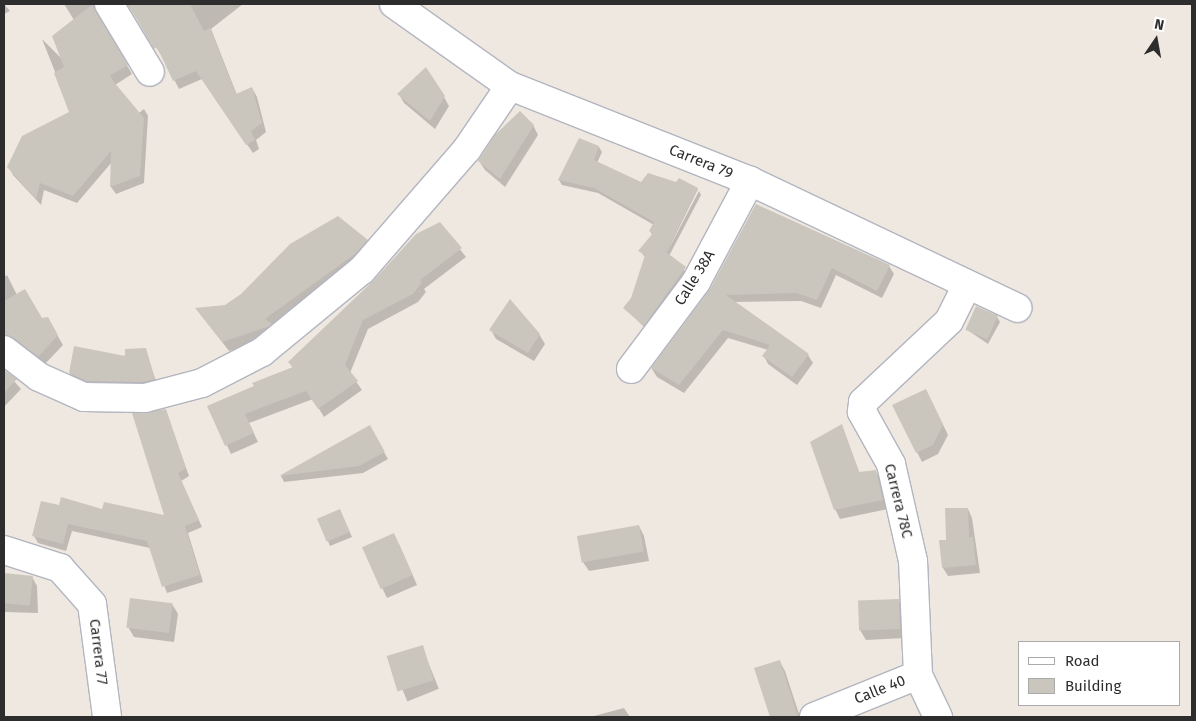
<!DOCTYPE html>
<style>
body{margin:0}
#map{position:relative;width:1196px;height:721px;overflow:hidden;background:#eee8e0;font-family:"Fira Sans",sans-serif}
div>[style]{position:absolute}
.shadow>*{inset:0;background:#0003;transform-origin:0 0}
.building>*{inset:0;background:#cac6be;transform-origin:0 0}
.roads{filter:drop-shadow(1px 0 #b3b5c0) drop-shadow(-1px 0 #b3b5c0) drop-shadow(0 1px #b3b5c0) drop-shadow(0 -1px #b3b5c0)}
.minor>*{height:28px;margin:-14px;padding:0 14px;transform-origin:14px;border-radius:14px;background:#fff}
span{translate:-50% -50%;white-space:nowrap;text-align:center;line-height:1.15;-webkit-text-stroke:4px #fff;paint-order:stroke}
.street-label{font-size:15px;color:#2d2d2d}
.frame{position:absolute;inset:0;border:5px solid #2d2d2d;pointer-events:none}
.legend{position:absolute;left:1018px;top:641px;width:162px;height:65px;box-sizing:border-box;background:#fff;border:1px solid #ababab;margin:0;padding:6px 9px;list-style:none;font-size:15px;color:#2d2d2d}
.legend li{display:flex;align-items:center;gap:10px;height:25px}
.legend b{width:25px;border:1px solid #ababab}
.north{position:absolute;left:1131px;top:15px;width:50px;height:50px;-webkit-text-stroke:4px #fff;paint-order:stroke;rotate:12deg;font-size:14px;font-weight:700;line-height:20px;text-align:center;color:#2d2d2d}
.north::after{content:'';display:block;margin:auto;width:18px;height:22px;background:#2d2d2d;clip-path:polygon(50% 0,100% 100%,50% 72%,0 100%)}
</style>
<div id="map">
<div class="shadow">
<i style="clip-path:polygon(4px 4px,10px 11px,4px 14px)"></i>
<i style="clip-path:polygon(64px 4px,102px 4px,98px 15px,132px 74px,115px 85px)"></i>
<i style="clip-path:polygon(127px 4px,243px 4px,211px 29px,237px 95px,252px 88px,257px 97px,266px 132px,256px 140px,259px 149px,253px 153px,202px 79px,179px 89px,162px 56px)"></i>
<i style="clip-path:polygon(42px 39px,126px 123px,144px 109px,148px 116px,144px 183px,116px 194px,111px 187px,112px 162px,77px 203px,44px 190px,41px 205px,13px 175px,9px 167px,71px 112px)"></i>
<i style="clip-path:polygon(399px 94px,444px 97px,449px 106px,435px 129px,404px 103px)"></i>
<i style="clip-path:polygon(533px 125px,538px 135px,505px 187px,485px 170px,479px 161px)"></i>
<i style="clip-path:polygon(599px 147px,602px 152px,597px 163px,641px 184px,677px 183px,679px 180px,698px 189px,664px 258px,699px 191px,701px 195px,669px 256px,688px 274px,647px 330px,625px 308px,632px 298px,646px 258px,640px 251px,653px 236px,650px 231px,654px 225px,598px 193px,562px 185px,559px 180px)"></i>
<i style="clip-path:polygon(756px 205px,889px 266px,894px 274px,882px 298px,836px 275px,821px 308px,801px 301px,734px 302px,808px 355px,813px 363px,797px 385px,768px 364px,764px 356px,768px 350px,728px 338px,684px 393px,657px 377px,652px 369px,711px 290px)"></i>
<i style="clip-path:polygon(440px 224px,466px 257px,424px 289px,426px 292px,418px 302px,368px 329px,350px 373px,362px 390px,324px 417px,313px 399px,249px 423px,258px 442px,231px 454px,209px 407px,293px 368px,289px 362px)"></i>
<i style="clip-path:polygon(367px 240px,372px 250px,273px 337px,229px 351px,197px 309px,225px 306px)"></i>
<i style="clip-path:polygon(7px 275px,17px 295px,41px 320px,48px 319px,63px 345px,44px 365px,4px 347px,4px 277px)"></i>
<i style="clip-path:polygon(997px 317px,1000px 322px,988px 344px,966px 329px)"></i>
<i style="clip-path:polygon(491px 330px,539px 334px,545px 344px,534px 361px,496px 339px)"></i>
<i style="clip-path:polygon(145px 349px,158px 387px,93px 388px,74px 380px,70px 373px)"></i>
<i style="clip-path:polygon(4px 370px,21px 389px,4px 407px)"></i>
<i style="clip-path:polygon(931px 400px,948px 435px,938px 454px,922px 462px,894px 406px)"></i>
<i style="clip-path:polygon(165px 410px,189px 476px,181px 481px,202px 527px,188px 533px,203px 582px,167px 593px,150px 548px,72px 531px,66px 551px,38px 543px,34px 536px,60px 507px,166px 516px)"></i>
<i style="clip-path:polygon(841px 425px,860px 474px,875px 471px,881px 480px,888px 509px,840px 519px,835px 509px)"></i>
<i style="clip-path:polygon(369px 426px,388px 459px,363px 473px,284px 482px,281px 476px)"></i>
<i style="clip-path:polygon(968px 509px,972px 518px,980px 573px,948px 576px,943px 568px,940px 541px,947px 541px)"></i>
<i style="clip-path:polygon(342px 515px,352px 537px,330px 546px,319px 519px)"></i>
<i style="clip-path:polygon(639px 526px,644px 536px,649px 561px,589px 571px,583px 562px)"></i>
<i style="clip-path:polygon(399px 544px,417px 585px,387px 598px,363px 548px)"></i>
<i style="clip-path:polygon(4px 575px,32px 577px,37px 586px,38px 613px,4px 612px)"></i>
<i style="clip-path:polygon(898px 600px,904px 610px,905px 638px,866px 640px,860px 630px)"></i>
<i style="clip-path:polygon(172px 604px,178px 614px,174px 642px,134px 637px,128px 627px)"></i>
<i style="left:422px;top:647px;width:45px;height:34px;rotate:68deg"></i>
<i style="clip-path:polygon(780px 662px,785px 671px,800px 717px,771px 717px,756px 669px)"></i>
<i style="clip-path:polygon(624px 708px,630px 717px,590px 717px)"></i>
</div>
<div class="building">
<i style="clip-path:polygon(93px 4px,128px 65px,109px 76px,144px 118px,140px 176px,110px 187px,111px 151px,73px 196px,40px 183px,36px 199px,7px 167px,22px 136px,69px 112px,54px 73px,64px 67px,52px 36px)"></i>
<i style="clip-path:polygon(133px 4px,190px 4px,204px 31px,210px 28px,236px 94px,252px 87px,262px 123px,251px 131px,255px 140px,246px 145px,196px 71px,173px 81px,157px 47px,154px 49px,129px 6px)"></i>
<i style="clip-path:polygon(426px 67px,445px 96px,430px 121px,397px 94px)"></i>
<i style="clip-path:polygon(520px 111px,534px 125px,500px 179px,478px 161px,495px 135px)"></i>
<i style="clip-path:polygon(579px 138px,599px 146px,594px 160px,641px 182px,648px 173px,676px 182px,679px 178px,698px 188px,666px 252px,686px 267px,644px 326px,623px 308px,631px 298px,645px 255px,638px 251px,653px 233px,649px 231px,654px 222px,594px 188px,558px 180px)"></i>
<i style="clip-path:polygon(756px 204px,890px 265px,877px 291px,832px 268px,817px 300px,796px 293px,726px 295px,809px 354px,792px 377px,762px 356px,770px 345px,723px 330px,679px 385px,651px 368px,710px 289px)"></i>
<i style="clip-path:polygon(338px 216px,368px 240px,355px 254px,265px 319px,272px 324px,267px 327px,222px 342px,195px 308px,225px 305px,241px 294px,290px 244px)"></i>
<i style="clip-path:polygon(440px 222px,462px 248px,420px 280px,422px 282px,413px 294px,363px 320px,345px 365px,358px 381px,318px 409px,306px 391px,245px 414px,254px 433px,225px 446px,207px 406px,254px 386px,252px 383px,293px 367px,288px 362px,374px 280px,416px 234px)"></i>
<i style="clip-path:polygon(25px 289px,42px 318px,48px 317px,58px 335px,38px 357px,14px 338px,4px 335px,4px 301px)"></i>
<i style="clip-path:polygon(510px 299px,540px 334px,528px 353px,489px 330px)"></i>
<i style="left:976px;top:306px;width:24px;height:26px;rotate:24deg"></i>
<i style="clip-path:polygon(74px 346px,125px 356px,125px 349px,146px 348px,155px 379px,143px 382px,87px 381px,69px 373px)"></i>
<i style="clip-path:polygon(4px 370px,17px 379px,4px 393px)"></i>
<i style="clip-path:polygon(926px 389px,943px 425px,933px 445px,916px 453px,892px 405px)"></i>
<i style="clip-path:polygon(166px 409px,186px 468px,178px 473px,199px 520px,185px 526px,200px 575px,162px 587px,147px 541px,68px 524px,63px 544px,32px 536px,41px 501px,59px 505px,61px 497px,102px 509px,104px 502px,164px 515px,132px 413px)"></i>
<i style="clip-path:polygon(842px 424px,859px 472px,876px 470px,883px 500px,834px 510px,810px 442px)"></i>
<i style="clip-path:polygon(370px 425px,385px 452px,359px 466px,279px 476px)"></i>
<i style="clip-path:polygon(945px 508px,968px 508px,969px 537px,973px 537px,976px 565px,942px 568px,939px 540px,946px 540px)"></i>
<i style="left:340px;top:509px;width:25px;height:25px;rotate:67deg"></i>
<i style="left:639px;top:525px;width:27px;height:63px;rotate:80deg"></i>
<i style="left:394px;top:533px;width:46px;height:35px;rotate:66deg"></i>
<i style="left:4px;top:573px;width:29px;height:30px;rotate:6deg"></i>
<i style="left:130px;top:598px;width:43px;height:30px;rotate:7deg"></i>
<i style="left:899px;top:599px;width:30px;height:41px;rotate:88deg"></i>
<i style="left:423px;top:645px;width:37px;height:38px;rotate:73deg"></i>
<i style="clip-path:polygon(780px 660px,798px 717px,770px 717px,754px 668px)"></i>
</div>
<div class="roads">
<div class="minor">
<i style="left:109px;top:4px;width:79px;rotate:58.9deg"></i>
<i style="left:394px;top:4px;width:142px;rotate:35.3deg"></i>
<i style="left:510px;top:86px;width:258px;rotate:21.6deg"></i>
<i style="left:750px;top:181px;width:296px;rotate:25.4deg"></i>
<i style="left:4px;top:350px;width:44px;rotate:37.6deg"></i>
<i style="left:39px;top:377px;width:49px;rotate:24deg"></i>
<i style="left:84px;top:397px;width:61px;rotate:0.9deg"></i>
<i style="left:145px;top:398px;width:59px;rotate:-14.7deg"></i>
<i style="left:202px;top:383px;width:68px;rotate:-27.3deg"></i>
<i style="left:262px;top:352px;width:129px;rotate:-39.4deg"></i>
<i style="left:362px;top:270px;width:160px;rotate:-49deg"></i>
<i style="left:467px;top:149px;width:76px;rotate:-55.7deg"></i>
<i style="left:631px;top:369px;width:109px;rotate:-53.2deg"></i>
<i style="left:696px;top:282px;width:115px;rotate:-61.9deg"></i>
<i style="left:4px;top:550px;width:59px;rotate:17.8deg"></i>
<i style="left:60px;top:568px;width:48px;rotate:48.4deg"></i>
<i style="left:92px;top:604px;width:114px;rotate:82.4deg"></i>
<i style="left:814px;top:717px;width:112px;rotate:-22deg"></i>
<i style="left:938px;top:717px;width:47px;rotate:-115.5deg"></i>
<i style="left:918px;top:675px;width:114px;rotate:-92.5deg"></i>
<i style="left:913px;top:561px;width:99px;rotate:-102.8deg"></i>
<i style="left:891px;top:464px;width:60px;rotate:-119.1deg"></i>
<i style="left:862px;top:412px;width:10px;rotate:-84deg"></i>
<i style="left:863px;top:402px;width:118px;rotate:-43.3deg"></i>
<i style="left:949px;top:321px;width:40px;rotate:-63.4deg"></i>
</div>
</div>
<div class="street-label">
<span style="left:701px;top:162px;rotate:22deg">Carrera 79</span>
<span style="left:695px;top:278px;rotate:-58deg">Calle 38A</span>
<span style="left:898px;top:501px;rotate:76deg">Carrera 78C</span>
<span style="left:98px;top:652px;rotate:83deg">Carrera 77</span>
<span style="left:880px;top:690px;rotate:-22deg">Calle 40</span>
</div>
<div class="frame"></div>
<ul class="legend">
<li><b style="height:6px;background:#fff"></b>Road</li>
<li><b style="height:14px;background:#cac6be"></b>Building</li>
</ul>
<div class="north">N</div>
</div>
